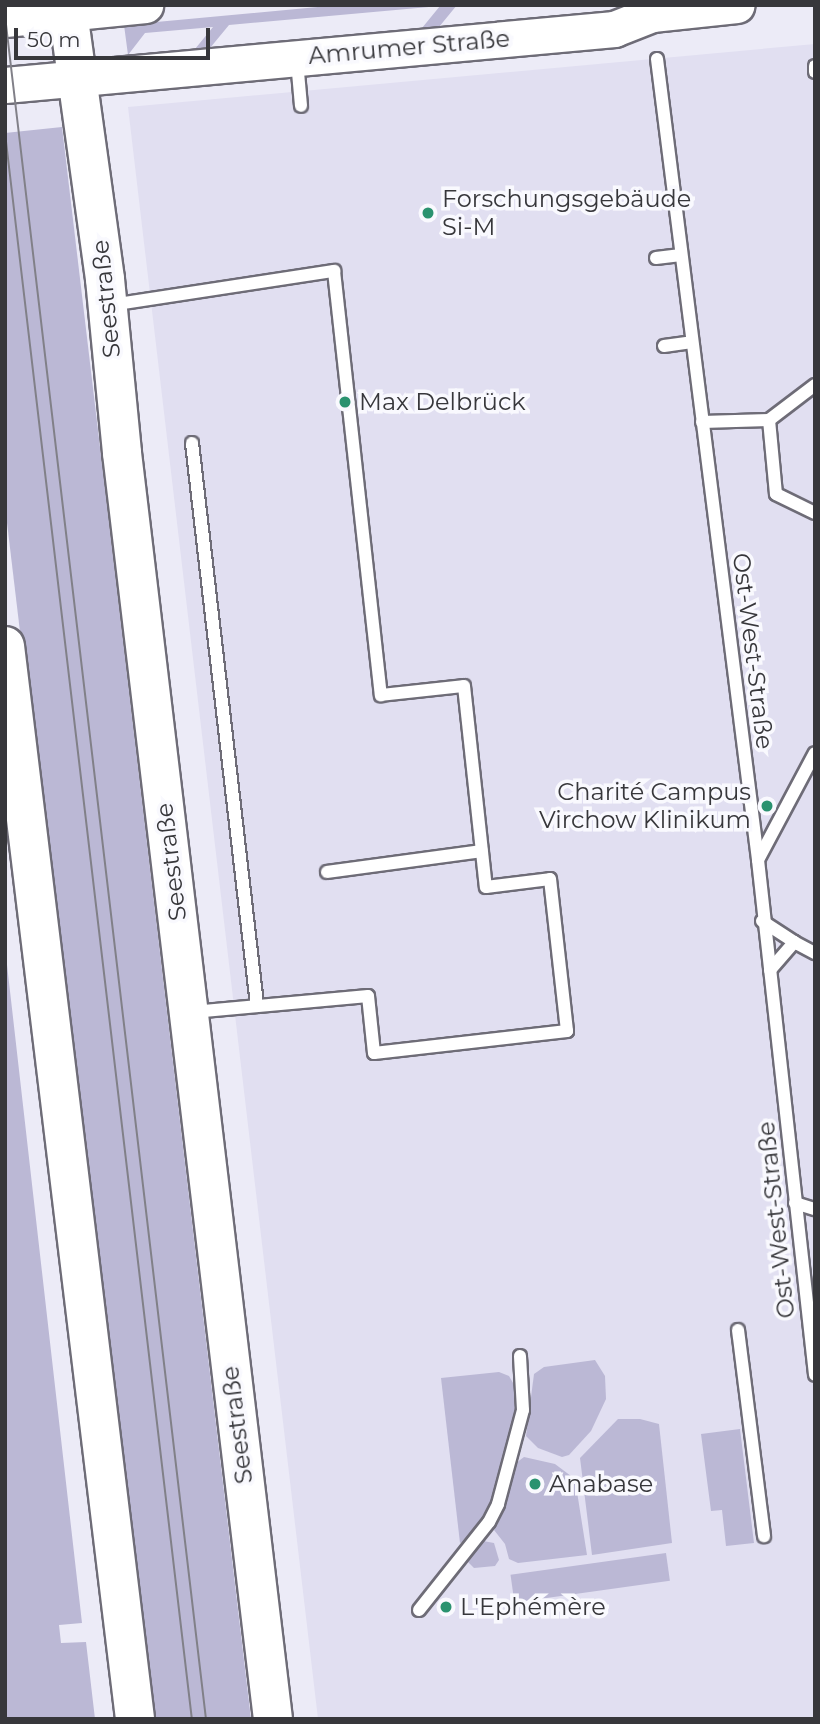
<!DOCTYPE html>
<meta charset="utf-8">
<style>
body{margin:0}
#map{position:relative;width:820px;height:1724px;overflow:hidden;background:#ecebf7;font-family:Montserrat,sans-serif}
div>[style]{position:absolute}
.built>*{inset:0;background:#e1dff1}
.green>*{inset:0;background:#bbb8d5;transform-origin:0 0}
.roads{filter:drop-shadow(2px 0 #6e6c77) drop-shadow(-2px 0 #6e6c77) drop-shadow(0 2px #6e6c77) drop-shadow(0 -2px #6e6c77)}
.lane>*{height:12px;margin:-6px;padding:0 6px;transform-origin:6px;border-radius:6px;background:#fff}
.secondary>*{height:35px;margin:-17.5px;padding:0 17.5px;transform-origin:17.5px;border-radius:17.5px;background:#fff}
.primary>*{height:38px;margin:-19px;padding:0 19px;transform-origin:19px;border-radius:19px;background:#fff}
.tram>*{height:2px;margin:-1px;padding:0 1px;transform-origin:1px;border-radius:1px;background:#818088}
.dots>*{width:19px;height:19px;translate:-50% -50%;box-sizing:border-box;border:4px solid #f9f9fe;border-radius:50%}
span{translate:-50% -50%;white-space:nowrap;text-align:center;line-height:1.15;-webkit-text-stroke:7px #f9f9fe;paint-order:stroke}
.street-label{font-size:24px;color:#37373b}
.poi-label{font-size:24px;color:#37373b}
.left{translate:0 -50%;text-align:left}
.right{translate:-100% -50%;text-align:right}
.frame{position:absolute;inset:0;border:7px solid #37373b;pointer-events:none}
.scale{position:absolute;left:14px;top:28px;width:196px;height:32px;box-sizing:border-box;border:4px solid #37373b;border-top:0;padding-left:9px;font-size:21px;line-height:24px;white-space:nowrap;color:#37373b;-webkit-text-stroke:5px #f9f9fe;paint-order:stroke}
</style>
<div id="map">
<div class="built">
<i style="clip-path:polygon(815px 44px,815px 1719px,318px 1719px,128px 107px)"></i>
</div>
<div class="green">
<i style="clip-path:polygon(339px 5px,457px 5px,439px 27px,422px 28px,440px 6px,229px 25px,210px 48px,195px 49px,213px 27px,145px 33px,128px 55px,124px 25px)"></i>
<i style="clip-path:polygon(62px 127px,251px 1719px,150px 1719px,42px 816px,5px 506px,5px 133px)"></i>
<i style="clip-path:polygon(6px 956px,82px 1623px,59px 1625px,61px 1643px,86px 1642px,95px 1719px,5px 1719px)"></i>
<i style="clip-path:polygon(595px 1360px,605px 1376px,606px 1399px,591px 1431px,569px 1455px,562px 1457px,538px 1448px,526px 1436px,534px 1374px,544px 1367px)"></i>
<i style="clip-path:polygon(499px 1372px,509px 1376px,517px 1390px,513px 1435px,485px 1517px,465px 1541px,460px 1543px,441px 1378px)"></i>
<i style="clip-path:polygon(618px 1419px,640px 1419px,659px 1424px,672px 1543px,592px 1555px,580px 1458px)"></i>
<i style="clip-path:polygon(740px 1429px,754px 1543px,726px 1546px,722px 1510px,711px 1511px,701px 1434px)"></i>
<i style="clip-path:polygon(524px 1457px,555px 1464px,575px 1479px,587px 1555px,518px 1563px,509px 1559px,505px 1544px,494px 1530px,505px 1507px,516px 1463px)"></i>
<i style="clip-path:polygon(483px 1541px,494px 1543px,499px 1560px,495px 1566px,474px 1568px,468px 1562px)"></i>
<i style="left:666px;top:1553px;width:28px;height:157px;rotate:82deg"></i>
</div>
<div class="roads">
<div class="lane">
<i style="left:657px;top:59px;width:807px;rotate:82.81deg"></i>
<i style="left:758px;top:860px;width:518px;rotate:83.68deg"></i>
<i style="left:297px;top:61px;width:45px;rotate:84.9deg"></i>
<i style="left:815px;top:66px;width:6px;rotate:90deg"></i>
<i style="left:656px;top:258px;width:25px;rotate:-7deg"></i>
<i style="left:111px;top:305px;width:226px;rotate:-8.7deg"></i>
<i style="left:334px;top:271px;width:427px;rotate:83.7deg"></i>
<i style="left:381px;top:695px;width:83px;rotate:-6.2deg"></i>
<i style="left:464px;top:686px;width:202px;rotate:83.8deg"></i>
<i style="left:486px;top:887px;width:64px;rotate:-7.1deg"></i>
<i style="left:550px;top:879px;width:153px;rotate:83.6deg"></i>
<i style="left:567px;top:1031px;width:194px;rotate:173.5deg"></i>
<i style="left:374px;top:1053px;width:57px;rotate:-96deg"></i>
<i style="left:368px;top:996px;width:176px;rotate:174.8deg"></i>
<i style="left:664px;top:346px;width:28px;rotate:-8deg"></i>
<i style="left:815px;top:385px;width:58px;rotate:142.7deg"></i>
<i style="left:769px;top:420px;width:74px;rotate:84.6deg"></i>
<i style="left:776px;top:494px;width:43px;rotate:26deg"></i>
<i style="left:702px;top:422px;width:67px;rotate:-1.7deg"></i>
<i style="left:192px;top:443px;width:566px;rotate:83.4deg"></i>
<i style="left:758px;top:860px;width:121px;rotate:-62deg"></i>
<i style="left:327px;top:872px;width:156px;rotate:-7.7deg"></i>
<i style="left:762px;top:921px;width:38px;rotate:33deg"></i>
<i style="left:770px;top:970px;width:37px;rotate:-49deg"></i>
<i style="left:794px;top:942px;width:24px;rotate:28deg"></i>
<i style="left:795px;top:1203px;width:21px;rotate:17deg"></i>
<i style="left:738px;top:1330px;width:208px;rotate:82.8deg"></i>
<i style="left:419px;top:1610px;width:112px;rotate:-51.5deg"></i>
<i style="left:489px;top:1522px;width:20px;rotate:-63deg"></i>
<i style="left:498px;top:1504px;width:97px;rotate:-75.1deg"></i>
<i style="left:523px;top:1410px;width:54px;rotate:-93.2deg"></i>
</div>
<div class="secondary">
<i style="left:5px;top:19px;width:141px;rotate:-5.7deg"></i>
<i style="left:5px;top:85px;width:612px;rotate:-5.25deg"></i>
<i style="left:614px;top:29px;width:41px;rotate:-21.5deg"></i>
<i style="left:652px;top:14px;width:85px;rotate:-6deg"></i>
</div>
<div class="primary">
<i style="left:67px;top:5px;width:277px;rotate:82.1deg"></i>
<i style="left:105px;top:279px;width:175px;rotate:84.4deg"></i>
<i style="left:122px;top:453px;width:1275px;rotate:83.2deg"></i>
<i style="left:5px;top:646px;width:1081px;rotate:83.09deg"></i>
</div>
</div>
<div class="tram">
<i style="left:5px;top:16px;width:1715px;rotate:83.27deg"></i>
<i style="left:5px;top:133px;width:1597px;rotate:83.28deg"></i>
</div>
<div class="dots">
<i style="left:428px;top:213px;background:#2a926f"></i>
<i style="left:345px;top:402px;background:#2a926f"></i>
<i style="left:767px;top:806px;background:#2a926f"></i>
<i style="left:535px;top:1484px;background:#2a926f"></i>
<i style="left:446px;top:1607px;background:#2a926f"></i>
</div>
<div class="street-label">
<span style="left:409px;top:47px;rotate:-5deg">Amrumer Straße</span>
<span style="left:106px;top:299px;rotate:-96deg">Seestraße</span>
<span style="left:753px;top:651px;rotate:83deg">Ost-West-Straße</span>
<span style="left:171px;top:862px;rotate:-97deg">Seestraße</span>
<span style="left:776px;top:1220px;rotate:-96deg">Ost-West-Straße</span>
<span style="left:237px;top:1425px;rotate:-97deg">Seestraße</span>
</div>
<div class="poi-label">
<span class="left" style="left:442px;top:213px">Forschungsgebäude<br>Si-M</span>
<span class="left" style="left:359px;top:402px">Max Delbrück</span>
<span class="right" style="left:751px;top:806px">Charité Campus<br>Virchow Klinikum</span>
<span class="left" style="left:549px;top:1484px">Anabase</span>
<span class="left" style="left:460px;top:1607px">L'Ephémère</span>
</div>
<div class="frame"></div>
<div class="scale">50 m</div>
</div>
